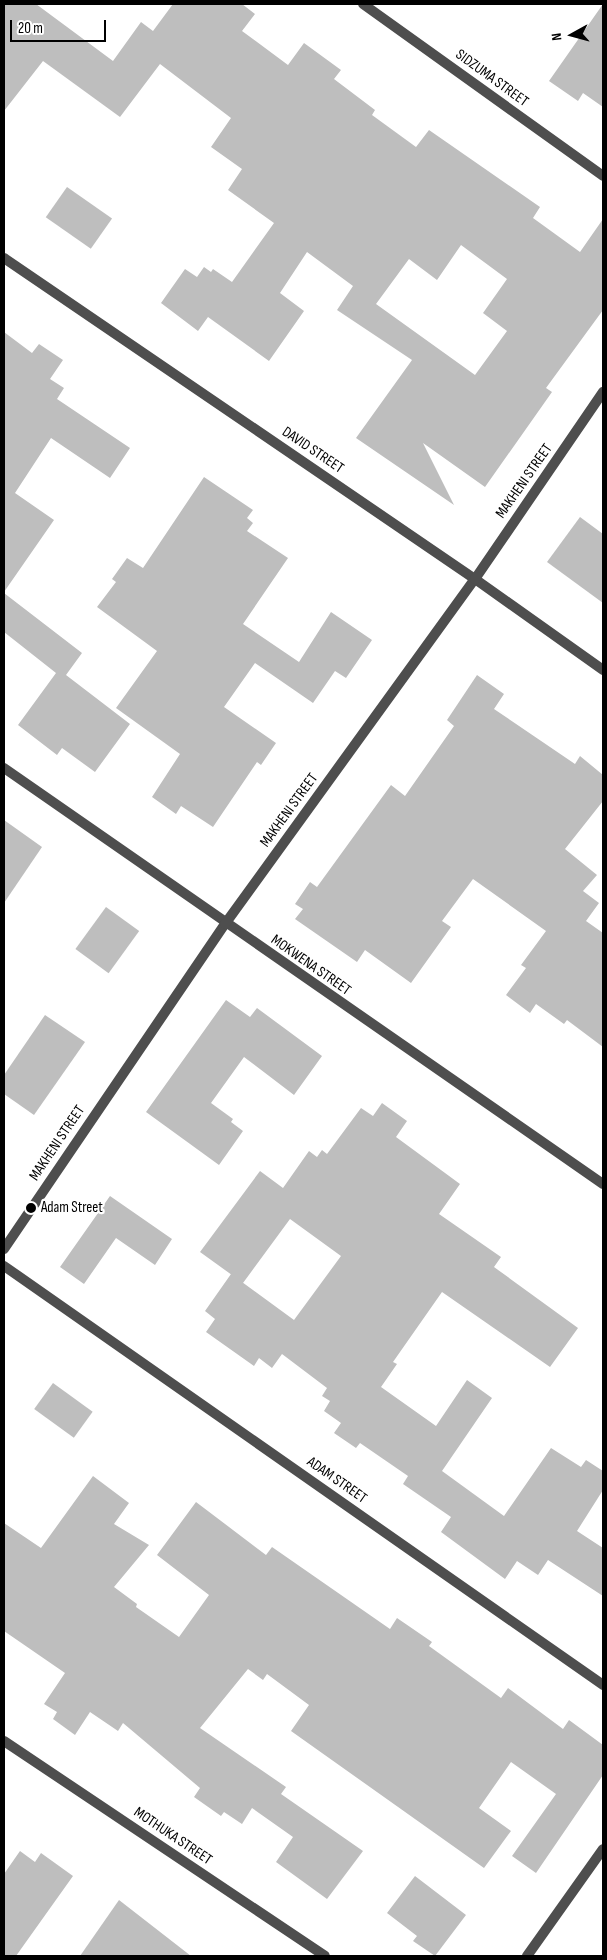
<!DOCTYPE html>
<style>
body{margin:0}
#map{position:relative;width:607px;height:1960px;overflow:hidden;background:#fff;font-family:"Sofia Sans Condensed",sans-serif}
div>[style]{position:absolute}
.building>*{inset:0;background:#bebebe;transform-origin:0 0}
.street>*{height:10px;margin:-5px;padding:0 5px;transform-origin:5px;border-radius:5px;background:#4e4e4e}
.dots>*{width:14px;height:14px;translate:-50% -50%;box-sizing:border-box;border:2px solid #fff;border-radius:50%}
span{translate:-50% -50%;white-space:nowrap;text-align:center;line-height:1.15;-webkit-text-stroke:4.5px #fff;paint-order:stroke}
.street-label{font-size:15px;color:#000}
.poi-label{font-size:15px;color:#000}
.left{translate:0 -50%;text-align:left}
.frame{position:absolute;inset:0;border:5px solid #000;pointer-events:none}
.north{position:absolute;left:547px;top:10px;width:50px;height:50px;-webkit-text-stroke:4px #fff;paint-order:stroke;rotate:263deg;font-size:14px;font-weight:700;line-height:20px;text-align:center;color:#000}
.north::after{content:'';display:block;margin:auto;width:18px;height:22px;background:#000;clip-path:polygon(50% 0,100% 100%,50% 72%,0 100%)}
.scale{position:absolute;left:10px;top:20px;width:96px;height:22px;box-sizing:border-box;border:2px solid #000;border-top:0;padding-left:6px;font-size:15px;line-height:18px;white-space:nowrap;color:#000;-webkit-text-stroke:4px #fff;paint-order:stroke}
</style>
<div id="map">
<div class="building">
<i style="clip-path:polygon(evenodd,4px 4px,36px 4px,113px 61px,141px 22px,153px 31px,173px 4px,242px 4px,255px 14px,242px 31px,288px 65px,304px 43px,341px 70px,334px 79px,375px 110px,372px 115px,416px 147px,429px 130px,540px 207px,533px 218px,580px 252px,603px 219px,603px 310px,546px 388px,552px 392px,485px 487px,423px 443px,454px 505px,356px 438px,412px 360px,337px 310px,353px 286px,307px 252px,280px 293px,304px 311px,269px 361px,208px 317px,198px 331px,161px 303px,185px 269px,197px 277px,204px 267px,211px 272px,213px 269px,232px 282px,274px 223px,228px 190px,242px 169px,211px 147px,231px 118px,160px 64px,120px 117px,43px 61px,4px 111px,4px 4px,461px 245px,507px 279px,483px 313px,507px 331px,475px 375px,376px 304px,409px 259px,437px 280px,461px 245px)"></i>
<i style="clip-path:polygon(603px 4px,603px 107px,583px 93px,578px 101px,549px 81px)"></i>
<i style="left:67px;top:187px;width:55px;height:37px;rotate:35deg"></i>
<i style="clip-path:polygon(4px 332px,32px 353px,39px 344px,63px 360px,50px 379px,64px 388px,57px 399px,130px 448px,110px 478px,51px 438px,15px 493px,54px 520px,4px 592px)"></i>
<i style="clip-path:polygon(204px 477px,253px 510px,247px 518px,253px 523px,247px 531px,288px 558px,243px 624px,299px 662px,331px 612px,372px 640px,346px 678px,335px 671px,313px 703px,255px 663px,224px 707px,276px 743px,261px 765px,257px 762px,213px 827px,181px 806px,176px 814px,152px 797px,180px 754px,116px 708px,157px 651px,97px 607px,116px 582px,112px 579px,127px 558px,143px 568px)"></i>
<i style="clip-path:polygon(580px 517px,603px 534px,603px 603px,547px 562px)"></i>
<i style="clip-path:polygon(4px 593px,82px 653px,66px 675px,130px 724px,95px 772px,62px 748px,57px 755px,18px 725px,56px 673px,4px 632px)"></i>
<i style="clip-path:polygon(477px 675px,504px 694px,494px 709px,575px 764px,580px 756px,603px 775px,603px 801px,565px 849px,597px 875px,583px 891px,599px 903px,586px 921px,603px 933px,603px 1047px,567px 1020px,564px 1024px,536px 1004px,530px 1013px,506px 995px,526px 968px,521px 965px,546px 931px,473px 879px,442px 921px,451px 927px,411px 983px,365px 950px,357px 962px,295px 919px,303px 909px,295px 904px,310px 882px,317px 887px,391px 785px,405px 796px,454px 726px,447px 720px)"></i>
<i style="clip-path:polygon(4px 820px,42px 847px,4px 903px)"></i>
<i style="left:106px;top:907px;width:41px;height:52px;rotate:36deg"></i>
<i style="clip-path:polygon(226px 1000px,250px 1017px,257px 1008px,322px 1056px,294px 1095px,244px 1057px,211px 1103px,233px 1119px,231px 1122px,243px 1131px,219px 1165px,146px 1112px)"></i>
<i style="clip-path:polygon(45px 1015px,85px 1042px,34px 1115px,4px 1094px,4px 1075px)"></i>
<i style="clip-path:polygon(382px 1103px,407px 1121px,396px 1137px,460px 1184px,439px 1214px,501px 1257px,494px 1267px,578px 1328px,550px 1367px,442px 1292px,393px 1362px,397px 1364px,381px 1387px,436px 1426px,467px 1380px,492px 1398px,442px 1471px,504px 1516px,551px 1448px,581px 1467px,586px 1460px,603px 1471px,603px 1490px,577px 1531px,603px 1548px,603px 1596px,548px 1560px,538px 1575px,517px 1561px,505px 1579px,441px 1532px,451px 1517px,403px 1484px,408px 1476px,360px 1443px,356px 1448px,334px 1433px,341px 1423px,324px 1411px,330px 1401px,322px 1396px,327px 1388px,282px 1354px,272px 1368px,259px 1358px,254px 1366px,206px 1332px,215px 1319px,205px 1311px,231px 1274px,294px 1320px,341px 1256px,290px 1219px,243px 1283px,200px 1252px,260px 1171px,283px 1188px,309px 1151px,317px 1157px,322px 1150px,327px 1154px,361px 1108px,373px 1116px)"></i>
<i style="clip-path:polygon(110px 1196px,172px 1239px,155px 1265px,116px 1238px,84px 1284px,60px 1267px)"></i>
<i style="left:53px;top:1383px;width:49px;height:32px;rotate:36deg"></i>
<i style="clip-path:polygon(93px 1476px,129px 1503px,114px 1524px,149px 1545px,114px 1587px,137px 1604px,136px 1607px,179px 1637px,209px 1595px,157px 1555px,196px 1502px,266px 1555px,272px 1547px,390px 1629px,397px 1618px,432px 1642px,429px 1646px,501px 1698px,508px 1688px,563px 1729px,569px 1720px,603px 1745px,603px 1775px,536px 1873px,512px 1856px,556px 1794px,511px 1762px,479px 1808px,511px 1831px,484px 1868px,291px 1731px,309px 1705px,267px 1674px,263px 1680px,248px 1669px,200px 1728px,286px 1787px,281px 1794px,363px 1851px,327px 1899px,276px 1862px,293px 1837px,252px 1808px,242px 1824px,224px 1812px,221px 1816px,194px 1797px,200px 1788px,123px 1723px,118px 1731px,90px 1712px,75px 1735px,53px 1719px,57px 1712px,44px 1704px,65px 1673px,4px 1631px,4px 1523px,41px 1548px)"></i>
<i style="clip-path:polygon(20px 1851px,35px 1862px,41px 1853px,73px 1876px,16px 1956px,4px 1956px,4px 1874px)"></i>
<i style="clip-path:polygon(415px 1876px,466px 1915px,435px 1956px,413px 1941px,417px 1936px,387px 1913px)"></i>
<i style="clip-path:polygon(119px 1900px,191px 1956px,80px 1956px)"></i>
</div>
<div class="street">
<i style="left:363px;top:4px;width:295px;rotate:35.6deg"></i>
<i style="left:4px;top:258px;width:570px;rotate:34.28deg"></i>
<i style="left:475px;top:579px;width:157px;rotate:35.4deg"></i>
<i style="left:4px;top:768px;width:729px;rotate:34.78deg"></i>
<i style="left:4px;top:1249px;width:393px;rotate:-55.8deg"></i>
<i style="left:225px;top:924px;width:426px;rotate:-54.1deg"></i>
<i style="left:475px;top:579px;width:227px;rotate:-55.6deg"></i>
<i style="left:4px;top:1266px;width:731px;rotate:34.97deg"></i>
<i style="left:4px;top:1741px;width:386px;rotate:33.8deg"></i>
<i style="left:527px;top:1956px;width:131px;rotate:-54.6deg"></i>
</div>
<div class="dots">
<i style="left:31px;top:1208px;background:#000"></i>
</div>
<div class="street-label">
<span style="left:492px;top:78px;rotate:36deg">SIDZUMA STREET</span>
<span style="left:313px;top:450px;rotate:34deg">DAVID STREET</span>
<span style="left:524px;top:481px;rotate:-55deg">MAKHENI STREET</span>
<span style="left:289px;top:810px;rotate:-54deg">MAKHENI STREET</span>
<span style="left:311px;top:965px;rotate:35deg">MOKWENA STREET</span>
<span style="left:57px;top:1143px;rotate:-56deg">MAKHENI STREET</span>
<span style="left:337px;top:1480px;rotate:35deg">ADAM STREET</span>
<span style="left:173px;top:1836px;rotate:34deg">MOTHUKA STREET</span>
</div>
<div class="poi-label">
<span class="left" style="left:41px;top:1208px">Adam Street</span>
</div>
<div class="frame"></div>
<div class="north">N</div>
<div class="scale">20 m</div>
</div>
